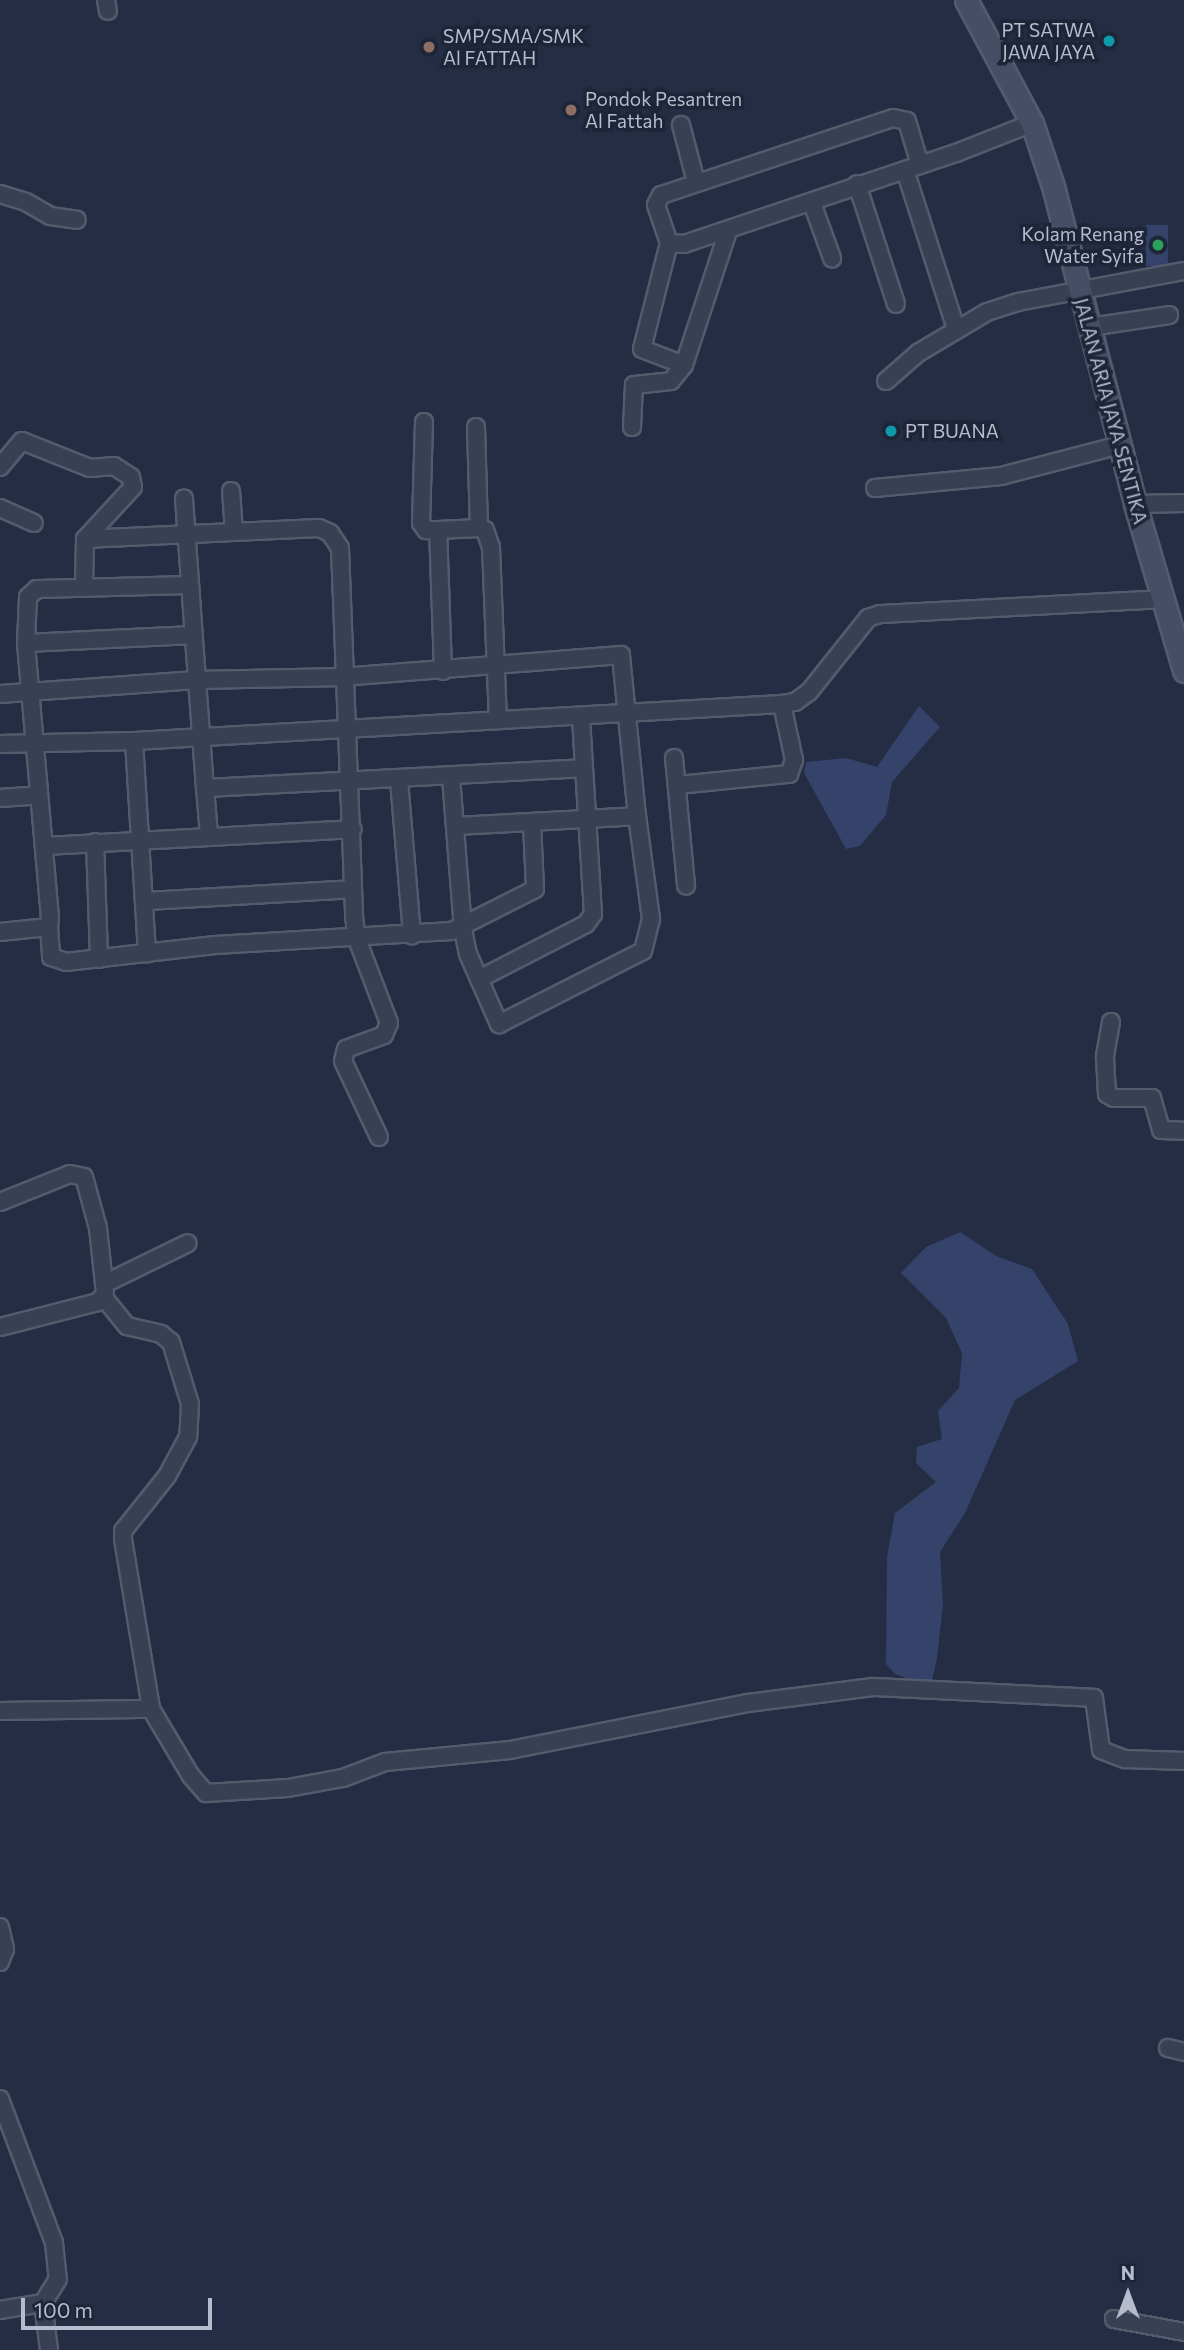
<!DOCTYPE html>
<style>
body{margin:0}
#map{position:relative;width:1184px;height:2350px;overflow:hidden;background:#242d43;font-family:Commissioner,sans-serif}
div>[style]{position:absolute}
.water>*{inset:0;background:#35436a;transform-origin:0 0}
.roads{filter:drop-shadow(2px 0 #545b6d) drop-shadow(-2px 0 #545b6d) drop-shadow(0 2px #545b6d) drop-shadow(0 -2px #545b6d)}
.street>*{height:16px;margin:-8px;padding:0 8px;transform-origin:8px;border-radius:8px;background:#394053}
.secondary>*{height:21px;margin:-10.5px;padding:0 10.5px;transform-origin:10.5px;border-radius:10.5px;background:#464e66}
.dots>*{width:19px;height:19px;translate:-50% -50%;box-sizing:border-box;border:4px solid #1d2538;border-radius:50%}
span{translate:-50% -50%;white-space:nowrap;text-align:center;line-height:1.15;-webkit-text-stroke:7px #1d2538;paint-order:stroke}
.poi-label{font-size:19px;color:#b6bbcd}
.right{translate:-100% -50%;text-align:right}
.left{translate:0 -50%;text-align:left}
.street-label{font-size:19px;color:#b6bbcd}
.north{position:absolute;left:1093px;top:2259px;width:70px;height:70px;-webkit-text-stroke:5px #1d2538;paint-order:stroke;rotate:0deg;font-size:19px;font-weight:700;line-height:28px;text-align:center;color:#b6bbcd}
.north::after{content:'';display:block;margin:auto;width:24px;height:32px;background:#b6bbcd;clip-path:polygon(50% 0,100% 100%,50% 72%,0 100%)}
.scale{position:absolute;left:21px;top:2298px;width:191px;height:32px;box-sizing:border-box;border:4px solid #b6bbcd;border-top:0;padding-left:9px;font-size:21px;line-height:24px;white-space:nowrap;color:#b6bbcd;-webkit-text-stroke:5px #1d2538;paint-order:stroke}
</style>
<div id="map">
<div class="water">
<i style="left:1146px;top:225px;width:22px;height:41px"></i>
<i style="clip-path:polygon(919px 706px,940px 727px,892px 782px,886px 815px,860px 846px,846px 849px,804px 773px,806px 762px,846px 758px,877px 767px)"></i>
<i style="clip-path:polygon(960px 1232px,996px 1256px,1032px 1269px,1068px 1324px,1078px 1361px,1015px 1400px,965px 1513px,940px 1552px,943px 1605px,937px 1658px,932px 1680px,913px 1680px,895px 1674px,886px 1664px,887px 1557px,895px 1513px,936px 1482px,916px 1463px,917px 1447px,942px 1439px,938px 1411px,959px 1388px,962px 1353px,946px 1318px,901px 1273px,926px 1247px)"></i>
</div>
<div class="roads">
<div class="street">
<i style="left:106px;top:0;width:11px;rotate:80deg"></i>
<i style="left:681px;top:125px;width:59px;rotate:75.3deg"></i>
<i style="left:920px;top:165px;width:46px;rotate:-106.5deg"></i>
<i style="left:907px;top:121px;width:14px;rotate:-168deg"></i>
<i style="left:893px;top:118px;width:244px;rotate:161.6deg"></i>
<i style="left:661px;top:195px;width:11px;rotate:117deg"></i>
<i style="left:656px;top:205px;width:40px;rotate:71.1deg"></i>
<i style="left:669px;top:243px;width:15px;rotate:4deg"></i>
<i style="left:684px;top:244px;width:287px;rotate:-18.5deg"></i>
<i style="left:956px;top:153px;width:82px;rotate:-21.5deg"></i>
<i style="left:905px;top:170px;width:167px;rotate:72.2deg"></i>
<i style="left:857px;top:184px;width:126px;rotate:72deg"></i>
<i style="left:0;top:194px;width:27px;rotate:17deg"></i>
<i style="left:26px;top:202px;width:28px;rotate:30deg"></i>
<i style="left:50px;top:216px;width:27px;rotate:8deg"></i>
<i style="left:812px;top:203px;width:59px;rotate:70deg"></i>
<i style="left:669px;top:243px;width:109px;rotate:104.3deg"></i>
<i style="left:642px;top:349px;width:45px;rotate:20.9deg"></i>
<i style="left:684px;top:365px;width:141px;rotate:-71.8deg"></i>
<i style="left:1090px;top:327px;width:80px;rotate:-8.6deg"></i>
<i style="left:886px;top:381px;width:43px;rotate:-41.2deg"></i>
<i style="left:918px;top:353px;width:80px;rotate:-30.7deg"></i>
<i style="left:987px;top:312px;width:33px;rotate:-18deg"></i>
<i style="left:1018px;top:302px;width:169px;rotate:-10.6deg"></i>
<i style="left:424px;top:422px;width:101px;rotate:91.7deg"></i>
<i style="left:421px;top:523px;width:9px;rotate:54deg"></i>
<i style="left:426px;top:530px;width:12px"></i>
<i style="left:632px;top:427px;width:42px;rotate:-87.3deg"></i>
<i style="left:634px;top:385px;width:37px;rotate:-6deg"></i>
<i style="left:671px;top:381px;width:21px;rotate:-51deg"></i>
<i style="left:0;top:467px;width:34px;rotate:-50deg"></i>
<i style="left:22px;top:441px;width:73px;rotate:21.7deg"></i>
<i style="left:90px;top:468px;width:24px;rotate:-5deg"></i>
<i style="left:114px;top:466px;width:20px;rotate:33deg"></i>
<i style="left:131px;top:477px;width:10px;rotate:79deg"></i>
<i style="left:133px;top:487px;width:71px;rotate:132.7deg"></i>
<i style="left:85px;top:539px;width:49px;rotate:91.2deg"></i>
<i style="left:875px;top:488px;width:127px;rotate:-5.4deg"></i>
<i style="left:1001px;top:476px;width:123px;rotate:-14.6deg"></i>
<i style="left:231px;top:491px;width:41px;rotate:85.8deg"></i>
<i style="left:1135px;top:504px;width:49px;rotate:-1.2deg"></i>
<i style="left:0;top:508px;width:37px;rotate:24deg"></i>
<i style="left:479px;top:528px;width:6px;rotate:18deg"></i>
<i style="left:485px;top:530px;width:18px;rotate:71deg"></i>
<i style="left:491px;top:547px;width:172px;rotate:87.7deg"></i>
<i style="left:85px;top:539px;width:234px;rotate:-2.7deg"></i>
<i style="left:319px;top:528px;width:12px;rotate:24deg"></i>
<i style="left:330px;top:533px;width:18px;rotate:56deg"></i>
<i style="left:340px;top:548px;width:368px;rotate:87.8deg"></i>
<i style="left:354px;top:916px;width:23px;rotate:83deg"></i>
<i style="left:357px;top:939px;width:90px;rotate:69.1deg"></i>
<i style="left:389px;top:1023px;width:13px;rotate:113deg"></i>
<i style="left:384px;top:1035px;width:40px;rotate:159.8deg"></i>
<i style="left:346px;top:1049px;width:12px;rotate:104deg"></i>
<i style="left:343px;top:1061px;width:84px;rotate:64.7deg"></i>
<i style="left:26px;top:643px;width:168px;rotate:-2.7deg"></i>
<i style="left:443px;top:671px;width:141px;rotate:-92deg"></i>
<i style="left:438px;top:530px;width:41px;rotate:-2.8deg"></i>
<i style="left:479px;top:528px;width:101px;rotate:-91.7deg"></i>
<i style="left:0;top:694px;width:197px;rotate:-4.1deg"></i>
<i style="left:197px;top:680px;width:182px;rotate:-94.1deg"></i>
<i style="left:134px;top:741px;width:213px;rotate:86.5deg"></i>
<i style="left:0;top:744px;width:134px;rotate:-1.3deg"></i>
<i style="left:134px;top:741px;width:649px;rotate:-3.27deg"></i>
<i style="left:782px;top:704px;width:13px;rotate:-9deg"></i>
<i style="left:795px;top:702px;width:17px;rotate:-36deg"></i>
<i style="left:809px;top:692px;width:95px;rotate:-51.4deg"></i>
<i style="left:868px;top:618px;width:13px;rotate:-18deg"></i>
<i style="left:880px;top:614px;width:282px;rotate:-3deg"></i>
<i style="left:674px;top:758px;width:128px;rotate:84.6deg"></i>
<i style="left:451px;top:777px;width:152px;rotate:85.5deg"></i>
<i style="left:463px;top:929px;width:25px;rotate:79deg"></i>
<i style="left:468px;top:954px;width:77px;rotate:66.1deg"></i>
<i style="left:499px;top:1024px;width:161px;rotate:-26.9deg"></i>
<i style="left:643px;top:951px;width:33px;rotate:-76deg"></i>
<i style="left:651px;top:919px;width:104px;rotate:-97.7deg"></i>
<i style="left:399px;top:780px;width:156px;rotate:85.2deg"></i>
<i style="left:678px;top:785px;width:112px;rotate:-5.7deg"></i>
<i style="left:789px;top:774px;width:15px;rotate:-70deg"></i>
<i style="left:794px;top:760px;width:57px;rotate:-102.1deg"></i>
<i style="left:205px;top:788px;width:47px;rotate:85.1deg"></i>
<i style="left:0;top:798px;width:39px;rotate:-4deg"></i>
<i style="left:455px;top:826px;width:182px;rotate:-3.1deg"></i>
<i style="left:637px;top:816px;width:162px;rotate:-95.7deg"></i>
<i style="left:621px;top:655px;width:280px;rotate:175.5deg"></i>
<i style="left:342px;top:677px;width:145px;rotate:178.8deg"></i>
<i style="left:197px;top:680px;width:108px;rotate:85.8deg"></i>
<i style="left:205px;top:788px;width:379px;rotate:-3deg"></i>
<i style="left:95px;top:842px;width:117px;rotate:88deg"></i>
<i style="left:44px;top:846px;width:309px;rotate:-3.1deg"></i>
<i style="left:146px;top:901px;width:206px;rotate:-3.3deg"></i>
<i style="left:49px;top:927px;width:30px;rotate:86deg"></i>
<i style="left:51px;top:957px;width:16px;rotate:18deg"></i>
<i style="left:66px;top:962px;width:150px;rotate:-6.5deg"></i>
<i style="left:215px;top:945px;width:237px;rotate:-3.4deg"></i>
<i style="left:452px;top:931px;width:93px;rotate:-26.8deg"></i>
<i style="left:535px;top:889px;width:66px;rotate:-92.6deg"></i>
<i style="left:0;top:932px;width:49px;rotate:-5.8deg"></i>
<i style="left:49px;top:927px;width:9px;rotate:-84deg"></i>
<i style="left:50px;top:918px;width:276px;rotate:-95deg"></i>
<i style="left:26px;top:643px;width:46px;rotate:-87.5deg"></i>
<i style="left:28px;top:597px;width:12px;rotate:-42deg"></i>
<i style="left:37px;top:589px;width:153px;rotate:-1.5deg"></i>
<i style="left:479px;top:979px;width:120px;rotate:-27.2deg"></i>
<i style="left:586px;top:924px;width:12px;rotate:-55deg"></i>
<i style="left:593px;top:914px;width:197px;rotate:-93.5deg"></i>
<i style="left:1111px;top:1022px;width:36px;rotate:100deg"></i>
<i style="left:1105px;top:1057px;width:37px;rotate:87deg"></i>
<i style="left:1107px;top:1094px;width:8px;rotate:30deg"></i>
<i style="left:1114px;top:1098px;width:38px"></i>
<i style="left:1152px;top:1098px;width:33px;rotate:74deg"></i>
<i style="left:1161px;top:1130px;width:23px;rotate:2deg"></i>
<i style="left:0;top:1202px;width:75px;rotate:-21.8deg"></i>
<i style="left:70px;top:1174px;width:14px;rotate:12deg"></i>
<i style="left:84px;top:1177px;width:53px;rotate:74.6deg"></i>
<i style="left:98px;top:1228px;width:66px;rotate:83.9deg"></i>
<i style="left:105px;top:1294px;width:11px;rotate:131deg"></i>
<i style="left:98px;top:1302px;width:101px;rotate:165.7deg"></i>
<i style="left:104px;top:1284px;width:93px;rotate:-26deg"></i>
<i style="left:105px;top:1299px;width:35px;rotate:51deg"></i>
<i style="left:127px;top:1326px;width:35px;rotate:13deg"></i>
<i style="left:161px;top:1334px;width:13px;rotate:39deg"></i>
<i style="left:171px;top:1342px;width:65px;rotate:73deg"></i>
<i style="left:190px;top:1404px;width:33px;rotate:93deg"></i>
<i style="left:188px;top:1437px;width:44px;rotate:118.3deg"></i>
<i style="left:167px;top:1476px;width:70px;rotate:128.7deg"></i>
<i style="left:123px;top:1531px;width:8px;rotate:90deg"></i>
<i style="left:123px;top:1539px;width:172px;rotate:80.6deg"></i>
<i style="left:151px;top:1709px;width:78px;rotate:59.2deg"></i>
<i style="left:191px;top:1776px;width:23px;rotate:49deg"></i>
<i style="left:206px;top:1793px;width:82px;rotate:-3.5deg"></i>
<i style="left:288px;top:1788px;width:56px;rotate:-10.3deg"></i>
<i style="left:343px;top:1778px;width:45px;rotate:-20.9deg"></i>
<i style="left:385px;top:1762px;width:126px;rotate:-5.5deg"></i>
<i style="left:510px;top:1750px;width:243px;rotate:-11.2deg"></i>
<i style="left:748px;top:1703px;width:126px;rotate:-7.3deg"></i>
<i style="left:873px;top:1687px;width:221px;rotate:2.8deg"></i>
<i style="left:1094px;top:1698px;width:52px;rotate:82.3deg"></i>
<i style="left:1101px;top:1750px;width:26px;rotate:21deg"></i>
<i style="left:1125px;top:1759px;width:59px;rotate:1.9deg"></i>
<i style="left:0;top:1711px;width:151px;rotate:-0.8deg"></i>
<i style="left:0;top:1927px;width:23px;rotate:77deg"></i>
<i style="left:5px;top:1949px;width:14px;rotate:111deg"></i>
<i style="left:1168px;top:2048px;width:16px;rotate:14deg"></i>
<i style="left:0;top:2099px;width:154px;rotate:69.4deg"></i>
<i style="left:54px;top:2243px;width:36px;rotate:84deg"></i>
<i style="left:58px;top:2279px;width:28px;rotate:122deg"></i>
<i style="left:0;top:2310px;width:44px;rotate:-9.2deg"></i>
<i style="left:43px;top:2303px;width:47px;rotate:82.7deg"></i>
<i style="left:1114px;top:2319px;width:71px;rotate:10.5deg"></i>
</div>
<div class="secondary">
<i style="left:966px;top:0;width:140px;rotate:61.8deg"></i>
<i style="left:1032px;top:123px;width:66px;rotate:71.6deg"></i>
<i style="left:1053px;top:186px;width:328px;rotate:75.5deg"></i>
<i style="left:1135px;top:504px;width:174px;rotate:73.6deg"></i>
</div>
</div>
<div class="dots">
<i style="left:1109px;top:41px;background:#0f9aa8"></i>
<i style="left:429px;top:47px;background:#8d6e63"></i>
<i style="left:571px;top:110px;background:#8d6e63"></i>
<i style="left:1158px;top:245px;background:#2e9e5b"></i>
<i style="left:891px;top:431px;background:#0f9aa8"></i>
</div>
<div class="poi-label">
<span class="right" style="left:1095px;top:41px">PT SATWA<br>JAWA JAYA</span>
<span class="left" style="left:443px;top:47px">SMP/SMA/SMK<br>Al FATTAH</span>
<span class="left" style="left:585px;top:110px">Pondok Pesantren<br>Al Fattah</span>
<span class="right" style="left:1144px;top:245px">Kolam Renang<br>Water Syifa</span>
<span class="left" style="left:905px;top:431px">PT BUANA</span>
</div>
<div class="street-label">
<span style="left:1111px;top:411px;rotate:75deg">JALAN ARIA JAYA SENTIKA</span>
</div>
<div class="north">N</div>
<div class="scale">100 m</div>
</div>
